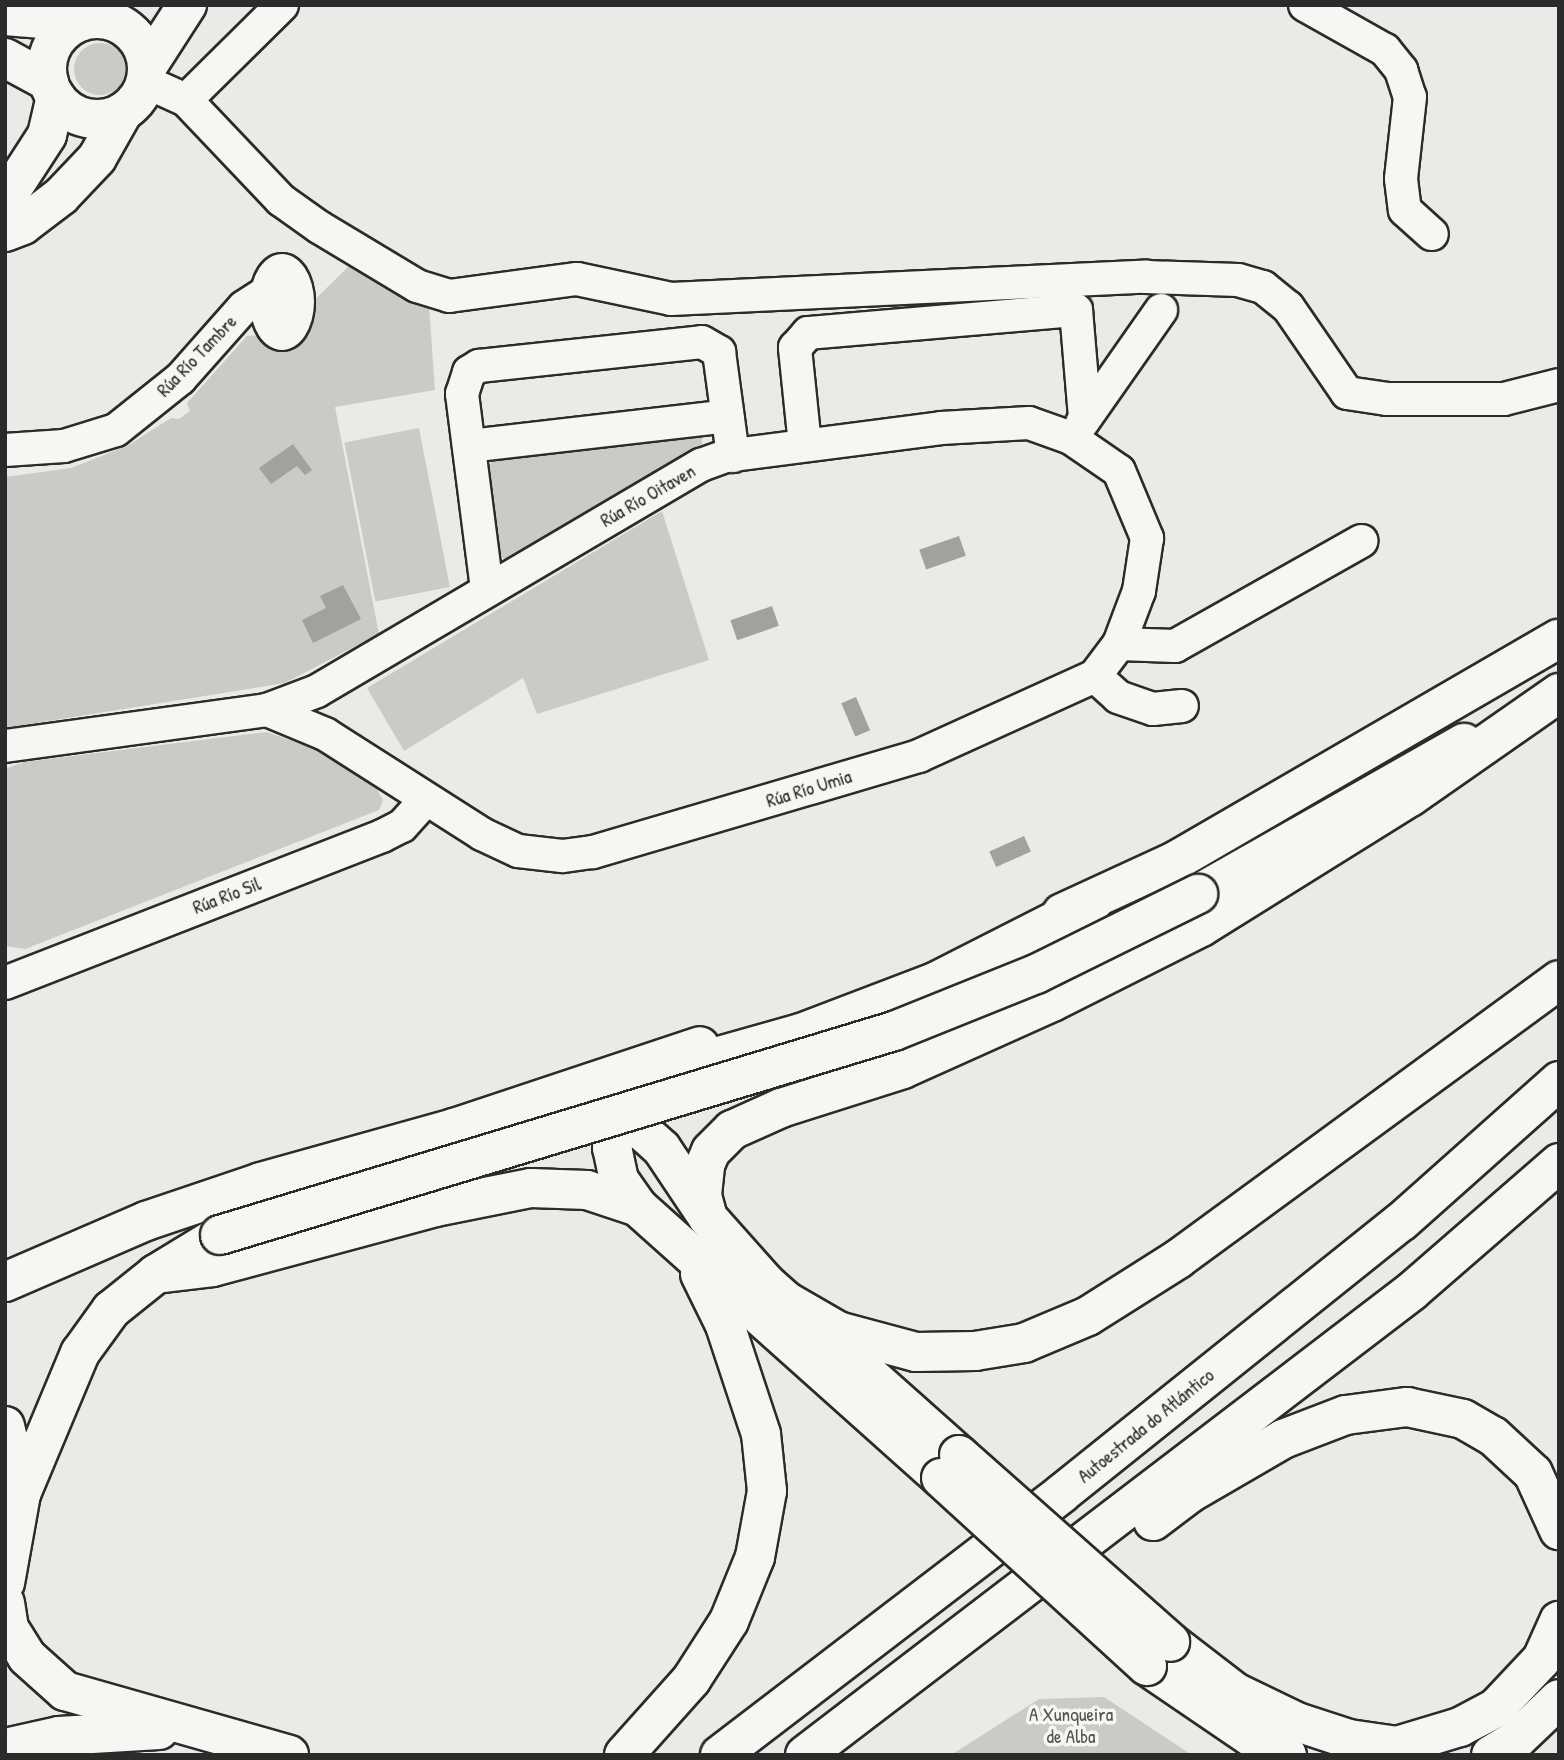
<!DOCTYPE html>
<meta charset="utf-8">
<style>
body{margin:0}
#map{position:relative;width:1564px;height:1760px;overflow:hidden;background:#eaeae6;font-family:"Patrick Hand",sans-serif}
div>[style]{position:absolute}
.green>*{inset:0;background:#cacac7;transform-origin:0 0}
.round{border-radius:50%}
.water>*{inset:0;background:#a1a19e;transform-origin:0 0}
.roads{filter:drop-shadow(2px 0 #2b2b2b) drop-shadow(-2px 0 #2b2b2b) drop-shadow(0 2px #2b2b2b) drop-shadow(0 -2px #2b2b2b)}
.minor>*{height:32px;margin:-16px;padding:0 16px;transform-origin:16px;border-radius:16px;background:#f6f6f2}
.minor>.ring{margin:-16px;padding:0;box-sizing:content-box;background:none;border:32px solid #f6f6f2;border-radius:50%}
.tertiary>*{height:38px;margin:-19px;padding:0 19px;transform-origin:19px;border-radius:19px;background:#f6f6f2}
.tertiary>.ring{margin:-19px;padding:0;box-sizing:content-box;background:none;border:38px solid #f6f6f2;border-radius:50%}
.secondary>*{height:38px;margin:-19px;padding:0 19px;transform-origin:19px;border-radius:19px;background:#f6f6f2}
.primary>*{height:38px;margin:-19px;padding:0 19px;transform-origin:19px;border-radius:19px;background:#f6f6f2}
.motorway>*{height:38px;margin:-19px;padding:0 19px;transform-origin:19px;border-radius:19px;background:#f6f6f2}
.bridges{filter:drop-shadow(2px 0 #2b2b2b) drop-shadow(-2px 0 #2b2b2b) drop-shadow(0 2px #2b2b2b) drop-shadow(0 -2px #2b2b2b)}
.primary-bridge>*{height:38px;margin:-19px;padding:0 19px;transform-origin:19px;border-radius:19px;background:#f6f6f2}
.motorway-bridge>*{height:38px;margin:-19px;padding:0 19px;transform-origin:19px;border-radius:19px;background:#f6f6f2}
span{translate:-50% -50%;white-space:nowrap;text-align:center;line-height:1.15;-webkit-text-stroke:7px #f6f6f2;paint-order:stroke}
.street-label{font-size:19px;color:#2b2b2b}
.park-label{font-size:19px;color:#535352}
.frame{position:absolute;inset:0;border:7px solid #2b2b2b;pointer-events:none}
</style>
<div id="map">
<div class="green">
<i class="round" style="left:74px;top:43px;width:52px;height:52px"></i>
<i style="clip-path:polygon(353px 262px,429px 306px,435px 390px,335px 407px,379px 634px,285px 683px,5px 728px,5px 477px,71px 468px,127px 446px,171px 418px,179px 419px,190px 411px,187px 403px,247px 336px,281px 333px)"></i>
<i style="left:419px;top:428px;width:162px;height:76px;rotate:79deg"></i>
<i style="clip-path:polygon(702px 433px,702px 448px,511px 560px,496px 556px,487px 466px,502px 454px)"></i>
<i style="clip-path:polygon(662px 511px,709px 660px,537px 714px,523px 678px,404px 751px,367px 688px)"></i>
<i style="clip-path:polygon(267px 732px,323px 752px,375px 786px,383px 800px,379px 810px,25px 949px,5px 946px,5px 769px,24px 762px)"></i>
<i style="clip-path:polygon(1104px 1697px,1192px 1755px,951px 1755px,1039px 1699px)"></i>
</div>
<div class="water">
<i style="clip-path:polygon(293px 444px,312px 470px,305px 475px,297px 466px,271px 484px,259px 468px)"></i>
<i style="left:959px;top:536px;width:21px;height:42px;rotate:71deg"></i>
<i style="clip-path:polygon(343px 585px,361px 619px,313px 643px,302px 620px,326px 608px,320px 596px)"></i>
<i style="left:772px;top:606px;width:21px;height:44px;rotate:71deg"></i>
<i style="left:856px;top:697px;width:36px;height:16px;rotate:67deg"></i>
<i style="left:1024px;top:836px;width:17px;height:38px;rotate:66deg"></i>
</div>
<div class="roads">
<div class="minor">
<i style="left:1305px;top:5px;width:92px;rotate:29.4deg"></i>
<i style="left:1385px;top:50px;width:26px;rotate:51deg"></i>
<i style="left:1401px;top:70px;width:28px;rotate:72deg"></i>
<i style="left:1410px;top:97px;width:82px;rotate:96.3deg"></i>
<i style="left:1401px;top:179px;width:31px;rotate:83deg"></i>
<i style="left:1405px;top:210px;width:36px;rotate:42deg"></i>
<i style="left:146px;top:82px;width:44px;rotate:24.2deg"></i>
<i style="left:186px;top:100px;width:138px;rotate:46.5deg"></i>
<i style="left:281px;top:200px;width:47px;rotate:35.4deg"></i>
<i style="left:319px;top:227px;width:114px;rotate:31deg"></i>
<i style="left:417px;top:286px;width:34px;rotate:17deg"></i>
<i style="left:449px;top:296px;width:129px;rotate:-7.6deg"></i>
<i style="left:577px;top:279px;width:96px;rotate:12deg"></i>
<i style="left:671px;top:299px;width:476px;rotate:-2.7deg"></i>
<i style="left:1146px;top:277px;width:92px;rotate:1.9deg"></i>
<i style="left:1238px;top:280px;width:26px;rotate:16deg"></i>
<i style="left:1263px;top:287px;width:32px;rotate:39deg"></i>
<i style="left:1288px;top:307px;width:104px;rotate:55.5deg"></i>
<i style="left:1347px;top:393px;width:40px;rotate:8.5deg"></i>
<i style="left:1387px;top:399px;width:117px"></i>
<i style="left:1504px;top:399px;width:57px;rotate:-14.3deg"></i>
<i style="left:186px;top:100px;width:135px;rotate:-44.7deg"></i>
<i class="ring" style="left:266px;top:270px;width:-4px;height:-4px"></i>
<i style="left:1082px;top:423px;width:138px;rotate:-55deg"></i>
<i style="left:805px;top:445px;width:98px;rotate:-95.9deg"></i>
<i style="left:795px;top:348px;width:20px;rotate:-49deg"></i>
<i style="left:808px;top:333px;width:269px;rotate:-4.9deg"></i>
<i style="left:1076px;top:310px;width:107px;rotate:85.2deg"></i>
<i style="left:469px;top:446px;width:260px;rotate:-6.6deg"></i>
<i style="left:5px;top:450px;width:59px;rotate:-3.9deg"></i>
<i style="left:64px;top:446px;width:54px;rotate:-17.1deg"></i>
<i style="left:116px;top:430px;width:82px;rotate:-38.6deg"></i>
<i style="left:180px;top:379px;width:96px;rotate:-48.4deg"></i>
<i style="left:244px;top:307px;width:30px;rotate:-33deg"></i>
<i style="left:487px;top:589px;width:197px;rotate:-97.3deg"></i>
<i style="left:462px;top:394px;width:23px;rotate:-72deg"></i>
<i style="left:469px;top:372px;width:12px;rotate:-31deg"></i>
<i style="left:479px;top:366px;width:224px;rotate:-6.1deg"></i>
<i style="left:702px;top:342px;width:20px;rotate:30deg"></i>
<i style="left:719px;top:352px;width:105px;rotate:82.3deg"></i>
<i style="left:1119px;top:644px;width:56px;rotate:2deg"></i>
<i style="left:1175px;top:646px;width:214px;rotate:-29.4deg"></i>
<i style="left:1095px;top:676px;width:31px;rotate:42deg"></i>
<i style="left:1118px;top:697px;width:37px;rotate:19deg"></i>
<i style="left:1153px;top:709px;width:29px;rotate:-6deg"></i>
<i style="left:5px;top:746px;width:264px;rotate:-7.8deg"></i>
<i style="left:267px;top:710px;width:53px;rotate:-20.8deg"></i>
<i style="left:317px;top:691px;width:446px;rotate:-30.5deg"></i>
<i style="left:701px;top:465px;width:27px;rotate:-20deg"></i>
<i style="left:726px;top:456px;width:217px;rotate:-7.4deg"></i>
<i style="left:941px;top:428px;width:88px;rotate:-3.3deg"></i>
<i style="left:1029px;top:423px;width:45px;rotate:19.7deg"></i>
<i style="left:1071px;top:438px;width:58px;rotate:34.5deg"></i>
<i style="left:1119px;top:471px;width:73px;rotate:67.3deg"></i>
<i style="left:1147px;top:538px;width:54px;rotate:98.6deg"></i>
<i style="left:1139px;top:591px;width:57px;rotate:110.7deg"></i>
<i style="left:1119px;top:644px;width:40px;rotate:127deg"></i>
<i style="left:1095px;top:676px;width:193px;rotate:155.6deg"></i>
<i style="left:919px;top:756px;width:341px;rotate:163.6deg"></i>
<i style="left:592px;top:852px;width:30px;rotate:172deg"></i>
<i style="left:562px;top:856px;width:44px;rotate:-173.5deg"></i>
<i style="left:518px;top:851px;width:40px;rotate:-155deg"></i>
<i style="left:482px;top:834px;width:186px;rotate:-147.5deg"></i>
<i style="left:325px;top:734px;width:63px;rotate:-157.5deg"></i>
<i style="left:5px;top:983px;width:405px;rotate:-21.3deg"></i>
<i style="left:382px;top:836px;width:22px;rotate:-27deg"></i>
<i style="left:402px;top:826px;width:36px;rotate:-48deg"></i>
</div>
<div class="tertiary">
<i style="left:5px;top:16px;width:75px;rotate:4.6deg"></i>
<i class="ring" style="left:47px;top:19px;width:62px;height:62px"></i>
<i style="left:5px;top:58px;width:50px;rotate:28.6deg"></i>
<i style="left:147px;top:67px;width:74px;rotate:-57.2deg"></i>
<i style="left:5px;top:200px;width:77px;rotate:-57.1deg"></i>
<i style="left:47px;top:135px;width:39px;rotate:-77deg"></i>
<i style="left:5px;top:232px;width:19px;rotate:-21deg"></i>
<i style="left:23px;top:225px;width:48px;rotate:-37.3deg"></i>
<i style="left:61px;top:196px;width:52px;rotate:-46.5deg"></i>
<i style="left:97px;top:158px;width:53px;rotate:-60.5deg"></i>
</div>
<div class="secondary">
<i style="left:5px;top:1603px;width:25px;rotate:81deg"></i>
<i style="left:9px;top:1628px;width:34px;rotate:58deg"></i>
<i style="left:27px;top:1657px;width:51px;rotate:41.8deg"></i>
<i style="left:65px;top:1691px;width:233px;rotate:15.9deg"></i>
<i style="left:5px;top:1748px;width:55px;rotate:-12.5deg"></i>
<i style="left:59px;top:1736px;width:100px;rotate:-3.4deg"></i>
</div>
<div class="primary">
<i style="left:1198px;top:894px;width:306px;rotate:-29.6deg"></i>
<i style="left:1062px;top:913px;width:127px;rotate:-24.7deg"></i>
<i style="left:1177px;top:860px;width:441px;rotate:-30.1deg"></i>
<i style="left:5px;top:1282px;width:154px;rotate:-23.4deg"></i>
<i style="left:146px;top:1221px;width:121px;rotate:-18.7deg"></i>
<i style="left:261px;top:1182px;width:200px;rotate:-15.6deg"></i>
<i style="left:454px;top:1128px;width:259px;rotate:-18.4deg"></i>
<i style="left:5px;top:1426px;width:70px;rotate:76.8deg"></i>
<i style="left:21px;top:1494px;width:90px;rotate:100.2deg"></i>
<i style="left:21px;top:1494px;width:153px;rotate:-67.3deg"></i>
<i style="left:80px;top:1353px;width:53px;rotate:-54.2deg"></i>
<i style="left:111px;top:1310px;width:58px;rotate:-38.7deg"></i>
<i style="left:156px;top:1274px;width:75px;rotate:-31.4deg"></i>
</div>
<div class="motorway">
<i style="left:454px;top:1128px;width:109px;rotate:-11.1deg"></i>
<i style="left:561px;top:1107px;width:24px"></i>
<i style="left:585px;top:1107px;width:61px;rotate:22.3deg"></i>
<i style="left:641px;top:1130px;width:28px;rotate:42deg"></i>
<i style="left:662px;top:1149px;width:83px;rotate:56.3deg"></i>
<i style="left:708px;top:1218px;width:87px;rotate:48.3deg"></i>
<i style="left:766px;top:1283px;width:259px;rotate:41.7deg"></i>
<i style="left:638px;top:1207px;width:33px;rotate:-125deg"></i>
<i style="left:619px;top:1180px;width:33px;rotate:-102deg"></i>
<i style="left:612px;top:1148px;width:31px;rotate:-75deg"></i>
<i style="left:620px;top:1118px;width:38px;rotate:-55deg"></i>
<i style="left:642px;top:1087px;width:43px;rotate:-27.8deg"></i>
<i style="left:680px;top:1067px;width:126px;rotate:-15.7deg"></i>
<i style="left:801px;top:1033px;width:146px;rotate:-20.9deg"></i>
<i style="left:937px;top:981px;width:176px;rotate:-27deg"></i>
<i style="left:708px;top:1218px;width:24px;rotate:-105deg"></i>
<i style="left:702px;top:1195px;width:30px;rotate:-84deg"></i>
<i style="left:705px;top:1165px;width:15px;rotate:-67deg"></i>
<i style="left:711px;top:1151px;width:30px;rotate:-45deg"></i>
<i style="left:732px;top:1130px;width:54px;rotate:-24.2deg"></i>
<i style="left:781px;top:1108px;width:128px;rotate:-17.7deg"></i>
<i style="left:903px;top:1069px;width:163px;rotate:-24.2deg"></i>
<i style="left:1052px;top:1002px;width:167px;rotate:-26.7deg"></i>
<i style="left:1201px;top:927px;width:246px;rotate:-31.9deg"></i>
<i style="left:1410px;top:797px;width:182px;rotate:-34.9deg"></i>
<i style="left:156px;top:1274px;width:57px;rotate:-7deg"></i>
<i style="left:213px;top:1267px;width:230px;rotate:-15.1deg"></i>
<i style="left:435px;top:1207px;width:98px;rotate:-11.2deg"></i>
<i style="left:531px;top:1188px;width:56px;rotate:2deg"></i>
<i style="left:587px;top:1190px;width:54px;rotate:18.4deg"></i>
<i style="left:638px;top:1207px;width:407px;rotate:41.8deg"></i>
<i style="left:786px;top:1301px;width:60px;rotate:30deg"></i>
<i style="left:838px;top:1331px;width:81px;rotate:15.1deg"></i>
<i style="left:916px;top:1352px;width:59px;rotate:-1deg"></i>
<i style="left:975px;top:1351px;width:50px;rotate:-9.3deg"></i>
<i style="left:1024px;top:1343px;width:69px;rotate:-22.9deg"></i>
<i style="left:1088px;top:1316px;width:107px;rotate:-32.3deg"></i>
<i style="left:1178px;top:1259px;width:472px;rotate:-36.2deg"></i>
<i style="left:1153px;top:1521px;width:46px;rotate:-37.1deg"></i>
<i style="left:1190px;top:1493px;width:108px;rotate:-30.1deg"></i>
<i style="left:1283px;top:1439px;width:67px;rotate:-20.9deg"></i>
<i style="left:1346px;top:1415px;width:62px;rotate:-7.5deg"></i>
<i style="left:1407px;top:1407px;width:57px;rotate:12.1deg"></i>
<i style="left:1463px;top:1419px;width:34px;rotate:30deg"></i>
<i style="left:1493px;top:1436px;width:54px;rotate:42.8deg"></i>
<i style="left:1533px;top:1473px;width:63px;rotate:65.5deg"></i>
<i style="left:1170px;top:1642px;width:82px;rotate:37.6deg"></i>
<i style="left:1235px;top:1692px;width:69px;rotate:25.8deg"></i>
<i style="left:1297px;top:1722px;width:55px;rotate:18.1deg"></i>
<i style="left:1349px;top:1739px;width:49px;rotate:8.3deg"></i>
<i style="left:1397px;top:1746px;width:66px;rotate:-16.8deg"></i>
<i style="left:1460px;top:1727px;width:41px;rotate:-27.8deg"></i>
<i style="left:1496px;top:1708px;width:67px;rotate:-46.8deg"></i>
<i style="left:1542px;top:1659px;width:42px;rotate:-65.9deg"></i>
<i style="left:1147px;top:1666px;width:140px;rotate:34.3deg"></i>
<i style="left:1263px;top:1745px;width:26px;rotate:23deg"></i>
<i style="left:624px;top:1755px;width:101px;rotate:-48.2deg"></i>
<i style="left:691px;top:1680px;width:70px;rotate:-57.2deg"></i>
<i style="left:729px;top:1621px;width:69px;rotate:-67.9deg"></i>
<i style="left:755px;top:1557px;width:67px;rotate:-79.7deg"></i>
<i style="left:767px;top:1491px;width:57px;rotate:-96deg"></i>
<i style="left:761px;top:1434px;width:115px;rotate:-108.3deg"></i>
<i style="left:725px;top:1325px;width:57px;rotate:-116.1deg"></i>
<i style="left:720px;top:1755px;width:429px;rotate:-37.4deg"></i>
<i style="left:1061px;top:1494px;width:435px;rotate:-38.7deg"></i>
<i style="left:1401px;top:1222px;width:212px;rotate:-41.7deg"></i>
<i style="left:805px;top:1755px;width:764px;rotate:-37.39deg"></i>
<i style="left:1412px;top:1291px;width:195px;rotate:-41deg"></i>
<i style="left:1491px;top:1755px;width:29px;rotate:-31deg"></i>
<i style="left:1516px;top:1740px;width:59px;rotate:-43.6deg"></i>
</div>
</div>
<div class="bridges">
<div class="primary-bridge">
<i style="left:220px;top:1235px;width:704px;rotate:-16.84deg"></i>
<i style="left:894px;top:1031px;width:153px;rotate:-21.9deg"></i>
<i style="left:1036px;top:974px;width:181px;rotate:-26.3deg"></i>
</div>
<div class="motorway-bridge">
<i style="left:959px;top:1455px;width:282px;rotate:41.5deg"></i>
<i style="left:941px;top:1478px;width:279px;rotate:42.4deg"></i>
</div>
</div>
<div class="street-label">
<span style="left:197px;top:356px;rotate:-46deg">Rúa Río Tambre</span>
<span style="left:648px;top:496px;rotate:-30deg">Rúa Río Oitaven</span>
<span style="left:809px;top:789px;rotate:-17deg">Rúa Río Umia</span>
<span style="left:227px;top:896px;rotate:-21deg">Rúa Río Sil</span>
<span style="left:1146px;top:1426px;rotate:-39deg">Autoestrada do Atlántico</span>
</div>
<div class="park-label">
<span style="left:1071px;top:1726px">A Xunqueira<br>de Alba</span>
</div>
<div class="frame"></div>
</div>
